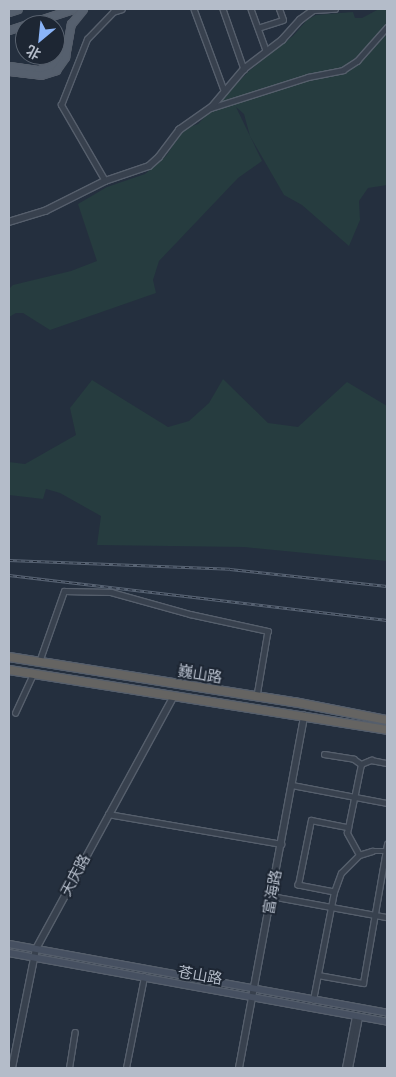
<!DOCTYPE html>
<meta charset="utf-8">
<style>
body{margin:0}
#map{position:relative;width:396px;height:1077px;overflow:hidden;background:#242f3e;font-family:"PT Sans Narrow","Noto Sans SC",sans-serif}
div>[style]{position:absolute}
.green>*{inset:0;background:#263c3f}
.roads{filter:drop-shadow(1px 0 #565f6c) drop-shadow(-1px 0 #565f6c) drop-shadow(0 1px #565f6c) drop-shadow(0 -1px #565f6c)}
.minor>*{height:4.5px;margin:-2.25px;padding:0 2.25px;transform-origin:2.25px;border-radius:2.25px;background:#38414e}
.tertiary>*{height:5.5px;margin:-2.75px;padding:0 2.75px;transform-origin:2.75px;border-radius:2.75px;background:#38414e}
.secondary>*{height:6px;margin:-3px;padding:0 3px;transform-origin:3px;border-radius:3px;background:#465061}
.primary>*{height:7px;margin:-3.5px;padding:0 3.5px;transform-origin:3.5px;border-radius:3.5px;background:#56606e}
.trunk>*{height:8px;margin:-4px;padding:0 4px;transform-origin:4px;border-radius:4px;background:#656462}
.rail>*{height:3px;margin-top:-1.5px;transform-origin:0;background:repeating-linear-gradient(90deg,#1d2633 0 4px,#5a6575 0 8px);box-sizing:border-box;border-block:1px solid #5a6575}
span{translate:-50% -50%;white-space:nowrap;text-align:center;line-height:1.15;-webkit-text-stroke:4px #1d2633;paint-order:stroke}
.street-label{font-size:15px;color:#b4bcc9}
.frame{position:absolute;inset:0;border:10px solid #b4bcc9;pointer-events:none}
.north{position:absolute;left:15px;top:15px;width:50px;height:50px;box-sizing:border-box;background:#1d2633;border:1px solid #59626f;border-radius:50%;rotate:208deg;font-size:14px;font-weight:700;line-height:20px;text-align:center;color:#b4bcc9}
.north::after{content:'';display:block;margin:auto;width:18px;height:22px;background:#8ab4f8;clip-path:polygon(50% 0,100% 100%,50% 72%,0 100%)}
</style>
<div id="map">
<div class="green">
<i style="clip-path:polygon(379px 9px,387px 9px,387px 185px,368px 188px,359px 201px,360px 220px,349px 246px,302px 205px,284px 195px,250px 136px,244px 114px,236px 107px,262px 161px,238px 178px,159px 261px,153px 280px,156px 293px,50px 330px,23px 313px,16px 313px,9px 317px,9px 289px,13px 285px,71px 271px,97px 261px,78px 204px,107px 187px,145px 174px,166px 156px,184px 129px,198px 124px,249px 71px,293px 36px,307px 20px,316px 15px,353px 12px,355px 18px,362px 18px)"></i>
<i style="clip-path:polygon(223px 379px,268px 423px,298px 427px,347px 382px,387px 406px,387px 561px,244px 547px,97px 545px,101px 516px,60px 493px,46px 489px,43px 499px,9px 495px,9px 462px,25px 464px,76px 435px,70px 408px,92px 380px,168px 427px,189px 421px,209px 403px)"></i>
</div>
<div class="roads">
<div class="minor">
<i style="left:194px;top:9px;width:86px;rotate:69.7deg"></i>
<i style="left:223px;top:9px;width:64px;rotate:70.7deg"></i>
<i style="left:251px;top:9px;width:44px;rotate:69.9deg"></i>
<i style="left:258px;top:28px;width:26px;rotate:-18deg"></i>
<i style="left:283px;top:20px;width:12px;rotate:-110deg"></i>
<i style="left:211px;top:108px;width:102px;rotate:-17.7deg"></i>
<i style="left:308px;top:77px;width:36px;rotate:-11deg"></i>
<i style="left:343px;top:70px;width:17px;rotate:-33deg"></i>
<i style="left:357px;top:61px;width:45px;rotate:-48.6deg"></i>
<i style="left:105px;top:181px;width:88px;rotate:-120.1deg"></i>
<i style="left:61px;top:105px;width:71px;rotate:-68.5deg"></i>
<i style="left:87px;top:39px;width:37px;rotate:-46deg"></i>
<i style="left:113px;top:12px;width:9px;rotate:-18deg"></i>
<i style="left:39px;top:662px;width:75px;rotate:-70.6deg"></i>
<i style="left:64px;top:591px;width:47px;rotate:1.2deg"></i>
<i style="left:111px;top:592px;width:82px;rotate:15.6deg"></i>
<i style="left:190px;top:614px;width:80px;rotate:12.3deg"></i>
<i style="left:268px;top:631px;width:66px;rotate:99.6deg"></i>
<i style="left:15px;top:713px;width:43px;rotate:-65.2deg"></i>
<i style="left:324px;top:754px;width:30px;rotate:9deg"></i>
<i style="left:354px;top:759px;width:9px;rotate:36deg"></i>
<i style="left:361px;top:764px;width:11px;rotate:-22deg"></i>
<i style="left:371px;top:760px;width:16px;rotate:11deg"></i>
<i style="left:292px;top:785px;width:97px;rotate:10.7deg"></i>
<i style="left:108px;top:814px;width:176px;rotate:9.8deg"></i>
<i style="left:359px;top:855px;width:25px;rotate:-119deg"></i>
<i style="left:347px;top:833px;width:70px;rotate:-78.5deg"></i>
<i style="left:334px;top:892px;width:37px;rotate:-169deg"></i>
<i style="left:298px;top:885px;width:66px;rotate:-78.7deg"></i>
<i style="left:311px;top:820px;width:38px;rotate:11deg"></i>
<i style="left:271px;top:896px;width:118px;rotate:10.3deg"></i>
<i style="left:318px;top:975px;width:46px;rotate:10.1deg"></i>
<i style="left:363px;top:983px;width:141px;rotate:-80.2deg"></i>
<i style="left:313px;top:1000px;width:110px;rotate:-79deg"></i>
<i style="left:334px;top:892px;width:20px;rotate:-70deg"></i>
<i style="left:341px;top:873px;width:25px;rotate:-45deg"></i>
<i style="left:359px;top:855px;width:14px;rotate:-17deg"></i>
<i style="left:372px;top:851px;width:15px"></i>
<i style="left:69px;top:1068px;width:36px;rotate:-81deg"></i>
<i style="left:126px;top:1068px;width:93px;rotate:-78.8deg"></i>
<i style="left:345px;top:1068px;width:53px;rotate:-79.1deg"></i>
<i style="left:349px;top:1068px;width:52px;rotate:-78.9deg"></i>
</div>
<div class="tertiary">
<i style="left:9px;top:222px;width:38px;rotate:-17deg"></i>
<i style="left:45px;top:211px;width:67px;rotate:-26.6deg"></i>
<i style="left:105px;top:181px;width:46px;rotate:-18.8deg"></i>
<i style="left:149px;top:166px;width:13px;rotate:-42deg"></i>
<i style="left:159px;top:157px;width:34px;rotate:-53deg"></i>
<i style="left:179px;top:130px;width:39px;rotate:-35deg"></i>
<i style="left:211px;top:108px;width:51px;rotate:-49.8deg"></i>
<i style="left:244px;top:69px;width:48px;rotate:-37.3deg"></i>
<i style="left:282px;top:40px;width:27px;rotate:-48deg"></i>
<i style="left:300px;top:20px;width:17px;rotate:-36deg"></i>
<i style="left:314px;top:10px;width:21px;rotate:-3deg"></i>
<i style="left:12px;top:1068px;width:121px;rotate:-78.6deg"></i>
<i style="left:36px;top:949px;width:288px;rotate:-61.4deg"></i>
<i style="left:239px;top:1068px;width:358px;rotate:-79.5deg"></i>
</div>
<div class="secondary">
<i style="left:9px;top:944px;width:384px;rotate:10.3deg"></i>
<i style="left:9px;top:953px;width:384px;rotate:10.3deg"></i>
</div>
<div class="primary">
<i style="left:9px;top:12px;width:9px;rotate:-18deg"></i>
<i style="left:9px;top:30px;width:67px;rotate:-18.2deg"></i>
<i style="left:9px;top:66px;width:29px;rotate:8deg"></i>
<i style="left:38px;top:70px;width:14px;rotate:-17deg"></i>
<i style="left:51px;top:66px;width:16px;rotate:-55deg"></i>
<i style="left:60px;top:53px;width:10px;rotate:-96deg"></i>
<i style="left:59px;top:43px;width:8px;rotate:-120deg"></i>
<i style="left:9px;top:71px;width:32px;rotate:7deg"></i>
<i style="left:41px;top:75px;width:16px;rotate:-18deg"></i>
<i style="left:56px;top:70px;width:16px;rotate:-55deg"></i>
<i style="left:65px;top:57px;width:34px;rotate:-80deg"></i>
<i style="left:71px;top:24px;width:19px;rotate:-51deg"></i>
</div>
<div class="trunk">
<i style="left:9px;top:657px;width:289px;rotate:9deg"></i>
<i style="left:294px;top:702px;width:95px;rotate:11deg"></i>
<i style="left:9px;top:670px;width:383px;rotate:9deg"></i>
</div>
</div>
<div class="rail">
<i style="left:9px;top:560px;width:221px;rotate:2.3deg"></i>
<i style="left:230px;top:569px;width:158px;rotate:6.2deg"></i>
<i style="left:9px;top:575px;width:381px;rotate:6.8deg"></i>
</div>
<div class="street-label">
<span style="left:200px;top:674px;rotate:9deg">巍山路</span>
<span style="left:75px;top:875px;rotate:-62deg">天庆路</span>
<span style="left:272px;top:892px;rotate:-80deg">富海路</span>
<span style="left:200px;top:975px;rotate:10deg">苍山路</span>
</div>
<div class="frame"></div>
<div class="north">北</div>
</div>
